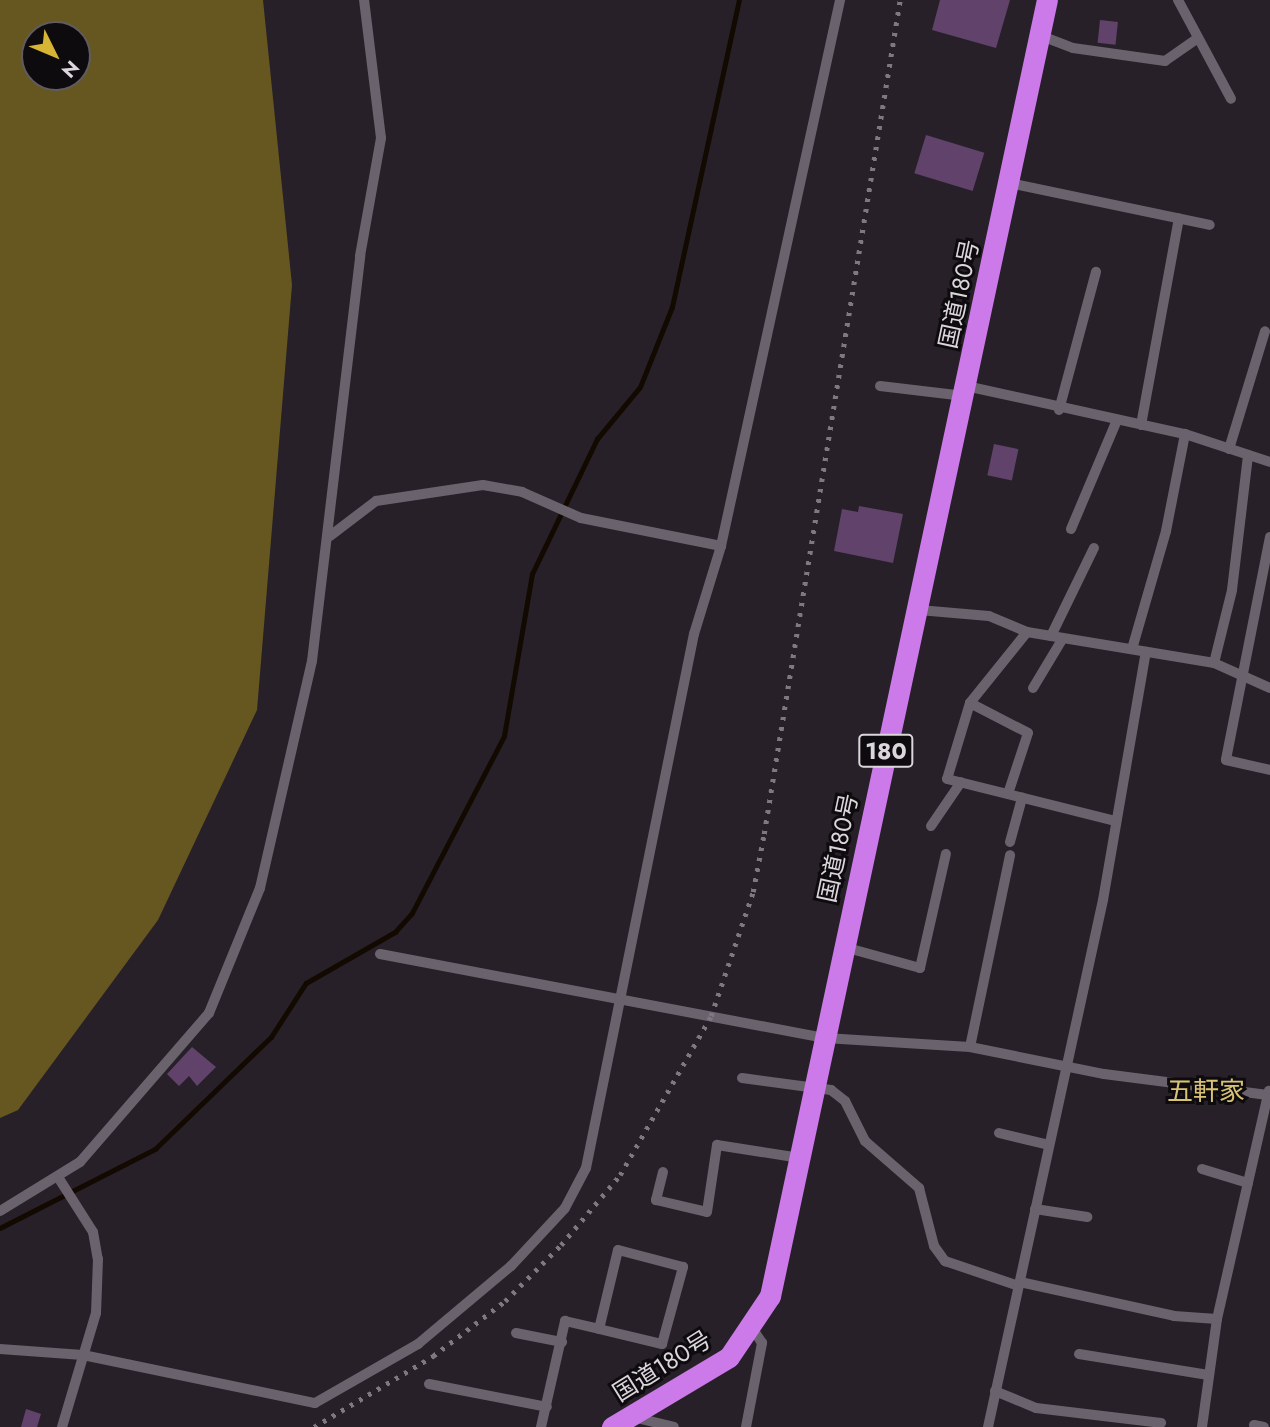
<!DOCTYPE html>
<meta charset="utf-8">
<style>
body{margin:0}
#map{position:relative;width:1270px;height:1427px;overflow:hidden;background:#272029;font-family:Jost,"Noto Sans JP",sans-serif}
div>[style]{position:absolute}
.forest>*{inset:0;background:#665720}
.stream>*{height:4.5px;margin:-2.25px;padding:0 2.25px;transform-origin:2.25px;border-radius:2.25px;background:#120a00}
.building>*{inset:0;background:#60426b;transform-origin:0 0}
.street>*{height:10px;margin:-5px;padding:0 5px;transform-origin:5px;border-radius:5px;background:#6a636d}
.highway>*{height:21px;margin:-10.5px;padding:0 10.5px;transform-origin:10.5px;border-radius:10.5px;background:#cc7ae9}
.rail>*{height:4.5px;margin-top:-2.25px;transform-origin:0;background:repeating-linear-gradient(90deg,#7e7880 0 3.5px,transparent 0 10.5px)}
span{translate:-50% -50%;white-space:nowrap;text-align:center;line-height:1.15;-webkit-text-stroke:6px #0e0b0f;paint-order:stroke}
.shield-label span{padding:2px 5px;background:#0e0b0f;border:2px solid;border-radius:5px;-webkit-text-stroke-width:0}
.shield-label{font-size:23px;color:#dbd6dc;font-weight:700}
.street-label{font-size:24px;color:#dbd6dc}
.neighbourhood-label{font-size:26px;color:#d9c275}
.north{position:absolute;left:21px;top:21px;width:70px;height:70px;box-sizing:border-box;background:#0e0b0f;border:2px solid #605c61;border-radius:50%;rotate:133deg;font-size:19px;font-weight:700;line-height:28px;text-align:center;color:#dbd6dc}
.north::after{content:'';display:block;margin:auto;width:24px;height:32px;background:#d6b534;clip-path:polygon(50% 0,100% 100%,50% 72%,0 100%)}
</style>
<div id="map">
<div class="forest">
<i style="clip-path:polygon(evenodd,0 0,263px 0,292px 285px,257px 710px,158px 920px,18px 1110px,0 1118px,0 0,35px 35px,77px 35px,77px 77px,35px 77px,35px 35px)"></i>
</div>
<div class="stream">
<i style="left:0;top:1228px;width:174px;rotate:-27deg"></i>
<i style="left:155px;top:1149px;width:161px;rotate:-44deg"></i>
<i style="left:271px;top:1037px;width:64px;rotate:-57.1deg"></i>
<i style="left:306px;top:983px;width:103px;rotate:-29.8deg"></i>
<i style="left:395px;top:932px;width:25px;rotate:-48deg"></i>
<i style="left:412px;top:913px;width:199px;rotate:-62.5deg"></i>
<i style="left:504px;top:736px;width:164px;rotate:-80.2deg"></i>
<i style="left:532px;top:574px;width:150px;rotate:-64.3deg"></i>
<i style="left:597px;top:439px;width:67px;rotate:-50.4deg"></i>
<i style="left:640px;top:387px;width:86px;rotate:-68.2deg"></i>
<i style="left:672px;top:307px;width:314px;rotate:-77.7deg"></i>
</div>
<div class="building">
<i style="clip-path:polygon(940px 0,1010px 0,996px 48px,932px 30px)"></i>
<i style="left:1100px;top:20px;width:18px;height:23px;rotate:6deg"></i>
<i style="left:926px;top:135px;width:61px;height:40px;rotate:17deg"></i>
<i style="left:994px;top:444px;width:25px;height:32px;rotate:12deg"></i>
<i style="clip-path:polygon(859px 506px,903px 514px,893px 563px,834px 551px,842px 509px,858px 512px)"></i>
<i style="clip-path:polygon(192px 1047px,216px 1067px,197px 1086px,189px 1076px,179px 1086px,167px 1074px)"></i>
<i style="clip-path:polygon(26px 1409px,41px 1414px,37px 1427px,21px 1427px)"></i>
</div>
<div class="street">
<i style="left:1178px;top:0;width:112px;rotate:61.8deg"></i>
<i style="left:1039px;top:35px;width:36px;rotate:21deg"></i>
<i style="left:1073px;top:48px;width:93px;rotate:8deg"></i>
<i style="left:1165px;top:61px;width:40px;rotate:-34.9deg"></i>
<i style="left:1009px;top:183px;width:205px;rotate:11.8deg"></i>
<i style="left:880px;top:386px;width:85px;rotate:6.8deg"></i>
<i style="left:966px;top:386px;width:224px;rotate:12.4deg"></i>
<i style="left:1185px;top:434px;width:89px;rotate:18.2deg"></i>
<i style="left:1059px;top:410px;width:143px;rotate:-75deg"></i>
<i style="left:1141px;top:425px;width:210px;rotate:-79.6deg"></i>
<i style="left:1229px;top:449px;width:123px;rotate:-73deg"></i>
<i style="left:1071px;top:529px;width:118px;rotate:-67.1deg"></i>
<i style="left:330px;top:536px;width:58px;rotate:-37.3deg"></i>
<i style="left:376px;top:501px;width:108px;rotate:-8.5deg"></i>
<i style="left:483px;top:485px;width:40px;rotate:10deg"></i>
<i style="left:522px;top:492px;width:64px;rotate:23.8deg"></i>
<i style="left:581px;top:518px;width:143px;rotate:11.3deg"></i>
<i style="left:1270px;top:537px;width:227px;rotate:101.2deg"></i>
<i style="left:1226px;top:760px;width:45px;rotate:12.8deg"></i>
<i style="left:919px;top:610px;width:70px;rotate:4.9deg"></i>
<i style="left:989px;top:616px;width:41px;rotate:22.8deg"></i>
<i style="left:1027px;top:632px;width:190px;rotate:9.4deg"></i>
<i style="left:1214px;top:663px;width:61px;rotate:24.1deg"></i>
<i style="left:1027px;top:632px;width:91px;rotate:128.8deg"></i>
<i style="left:970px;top:703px;width:79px;rotate:106.8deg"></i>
<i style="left:947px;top:779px;width:173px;rotate:14deg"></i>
<i style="left:1051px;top:636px;width:98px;rotate:-64deg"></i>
<i style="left:1132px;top:649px;width:123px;rotate:-73.9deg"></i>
<i style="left:1166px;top:531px;width:99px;rotate:-78.9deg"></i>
<i style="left:1214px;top:663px;width:75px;rotate:-76.1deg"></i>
<i style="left:1232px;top:590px;width:136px;rotate:-83.2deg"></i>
<i style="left:1033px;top:688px;width:58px;rotate:-59deg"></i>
<i style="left:970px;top:703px;width:65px;rotate:27.3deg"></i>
<i style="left:1028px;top:733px;width:64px;rotate:108.2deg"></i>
<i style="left:931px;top:826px;width:53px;rotate:-55.7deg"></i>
<i style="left:1010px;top:842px;width:46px;rotate:-74.7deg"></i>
<i style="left:844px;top:947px;width:79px;rotate:15.4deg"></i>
<i style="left:920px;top:968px;width:117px;rotate:-77.2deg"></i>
<i style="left:380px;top:954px;width:453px;rotate:10.7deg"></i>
<i style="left:825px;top:1038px;width:145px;rotate:3.6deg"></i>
<i style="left:970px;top:1047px;width:137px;rotate:11.4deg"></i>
<i style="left:1104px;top:1074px;width:165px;rotate:7.3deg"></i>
<i style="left:970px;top:1047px;width:196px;rotate:-78.2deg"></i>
<i style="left:742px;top:1078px;width:90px;rotate:7.7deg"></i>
<i style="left:831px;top:1090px;width:18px;rotate:38deg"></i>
<i style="left:845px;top:1101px;width:45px;rotate:63.4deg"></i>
<i style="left:865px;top:1141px;width:72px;rotate:41deg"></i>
<i style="left:919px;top:1188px;width:60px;rotate:75.5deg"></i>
<i style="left:934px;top:1246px;width:19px;rotate:54deg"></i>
<i style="left:945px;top:1261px;width:78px;rotate:18.7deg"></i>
<i style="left:999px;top:1133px;width:51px;rotate:13.5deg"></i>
<i style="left:1202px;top:1169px;width:48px;rotate:16.9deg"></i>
<i style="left:663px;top:1172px;width:29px;rotate:104deg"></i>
<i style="left:656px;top:1200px;width:52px;rotate:13.2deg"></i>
<i style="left:707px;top:1212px;width:68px;rotate:-81.5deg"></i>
<i style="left:717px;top:1145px;width:84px;rotate:8.9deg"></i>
<i style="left:58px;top:1177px;width:65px;rotate:57.5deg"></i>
<i style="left:93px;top:1232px;width:27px;rotate:80deg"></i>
<i style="left:98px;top:1259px;width:54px;rotate:92.1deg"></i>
<i style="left:96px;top:1313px;width:119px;rotate:106.6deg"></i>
<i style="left:1035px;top:1209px;width:53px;rotate:8.7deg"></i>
<i style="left:0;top:1211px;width:94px;rotate:-31.5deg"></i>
<i style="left:80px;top:1162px;width:197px;rotate:-49.1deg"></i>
<i style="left:209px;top:1013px;width:135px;rotate:-67.8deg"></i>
<i style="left:260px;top:888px;width:233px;rotate:-77.1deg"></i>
<i style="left:312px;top:661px;width:408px;rotate:-83.2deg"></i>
<i style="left:360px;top:256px;width:120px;rotate:-79.9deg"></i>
<i style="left:381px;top:138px;width:139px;rotate:-97deg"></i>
<i style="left:1020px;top:1282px;width:158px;rotate:12.4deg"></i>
<i style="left:1174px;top:1316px;width:43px;rotate:4deg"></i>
<i style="left:516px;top:1333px;width:47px;rotate:11.1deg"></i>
<i style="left:0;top:1349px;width:83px;rotate:4.1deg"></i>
<i style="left:83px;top:1355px;width:237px;rotate:11.7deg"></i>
<i style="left:315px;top:1403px;width:119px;rotate:-29.8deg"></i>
<i style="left:418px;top:1344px;width:121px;rotate:-40deg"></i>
<i style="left:511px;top:1266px;width:79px;rotate:-47deg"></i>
<i style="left:565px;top:1208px;width:45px;rotate:-62.3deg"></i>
<i style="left:586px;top:1168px;width:545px;rotate:-78.57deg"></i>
<i style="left:694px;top:634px;width:92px;rotate:-72.9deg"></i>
<i style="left:721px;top:546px;width:559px;rotate:-77.7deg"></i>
<i style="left:1079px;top:1354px;width:131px;rotate:9.2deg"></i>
<i style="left:429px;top:1384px;width:120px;rotate:11deg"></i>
<i style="left:995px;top:1391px;width:44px;rotate:22.5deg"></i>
<i style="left:1036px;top:1408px;width:126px;rotate:6.8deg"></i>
<i style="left:633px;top:1417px;width:42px;rotate:13.7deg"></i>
<i style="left:1254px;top:1425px;width:10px;rotate:11deg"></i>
<i style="left:541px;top:1427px;width:109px;rotate:-77.2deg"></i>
<i style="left:565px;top:1321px;width:35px;rotate:13deg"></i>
<i style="left:599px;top:1329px;width:65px;rotate:13.4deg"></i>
<i style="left:662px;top:1344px;width:80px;rotate:-74.7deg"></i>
<i style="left:683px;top:1267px;width:67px;rotate:-165.3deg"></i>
<i style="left:618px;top:1250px;width:81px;rotate:103.5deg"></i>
<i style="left:746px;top:1427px;width:86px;rotate:-79.2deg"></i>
<i style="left:762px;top:1343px;width:17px;rotate:-123deg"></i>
<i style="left:988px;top:1427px;width:539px;rotate:-77.69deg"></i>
<i style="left:1103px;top:900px;width:252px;rotate:-80.2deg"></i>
<i style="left:1202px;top:1427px;width:109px;rotate:-82.1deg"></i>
<i style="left:1217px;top:1319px;width:234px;rotate:-77.2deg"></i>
</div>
<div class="highway">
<i style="left:612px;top:1427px;width:136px;rotate:-30.9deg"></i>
<i style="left:729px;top:1357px;width:73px;rotate:-56.1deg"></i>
<i style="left:770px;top:1296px;width:1325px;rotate:-77.94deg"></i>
</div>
<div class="rail">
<i style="left:314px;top:1427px;width:139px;rotate:-30.8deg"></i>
<i style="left:433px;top:1356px;width:91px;rotate:-37.4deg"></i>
<i style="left:505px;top:1301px;width:79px;rotate:-45deg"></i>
<i style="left:561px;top:1245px;width:92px;rotate:-49.9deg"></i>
<i style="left:620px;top:1175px;width:183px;rotate:-60.2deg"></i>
<i style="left:711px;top:1016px;width:131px;rotate:-71.3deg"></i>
<i style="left:753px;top:892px;width:59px;rotate:-79.3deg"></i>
<i style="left:764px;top:834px;width:845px;rotate:-80.74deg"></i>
</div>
<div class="shield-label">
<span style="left:886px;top:751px">180</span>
</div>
<div class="street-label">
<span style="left:959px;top:294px;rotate:-78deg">国道180号</span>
<span style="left:838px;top:848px;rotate:-78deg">国道180号</span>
<span style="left:662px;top:1366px;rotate:-32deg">国道180号</span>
</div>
<div class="neighbourhood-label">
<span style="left:1206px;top:1092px">五軒家</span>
</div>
<div class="north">N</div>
</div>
